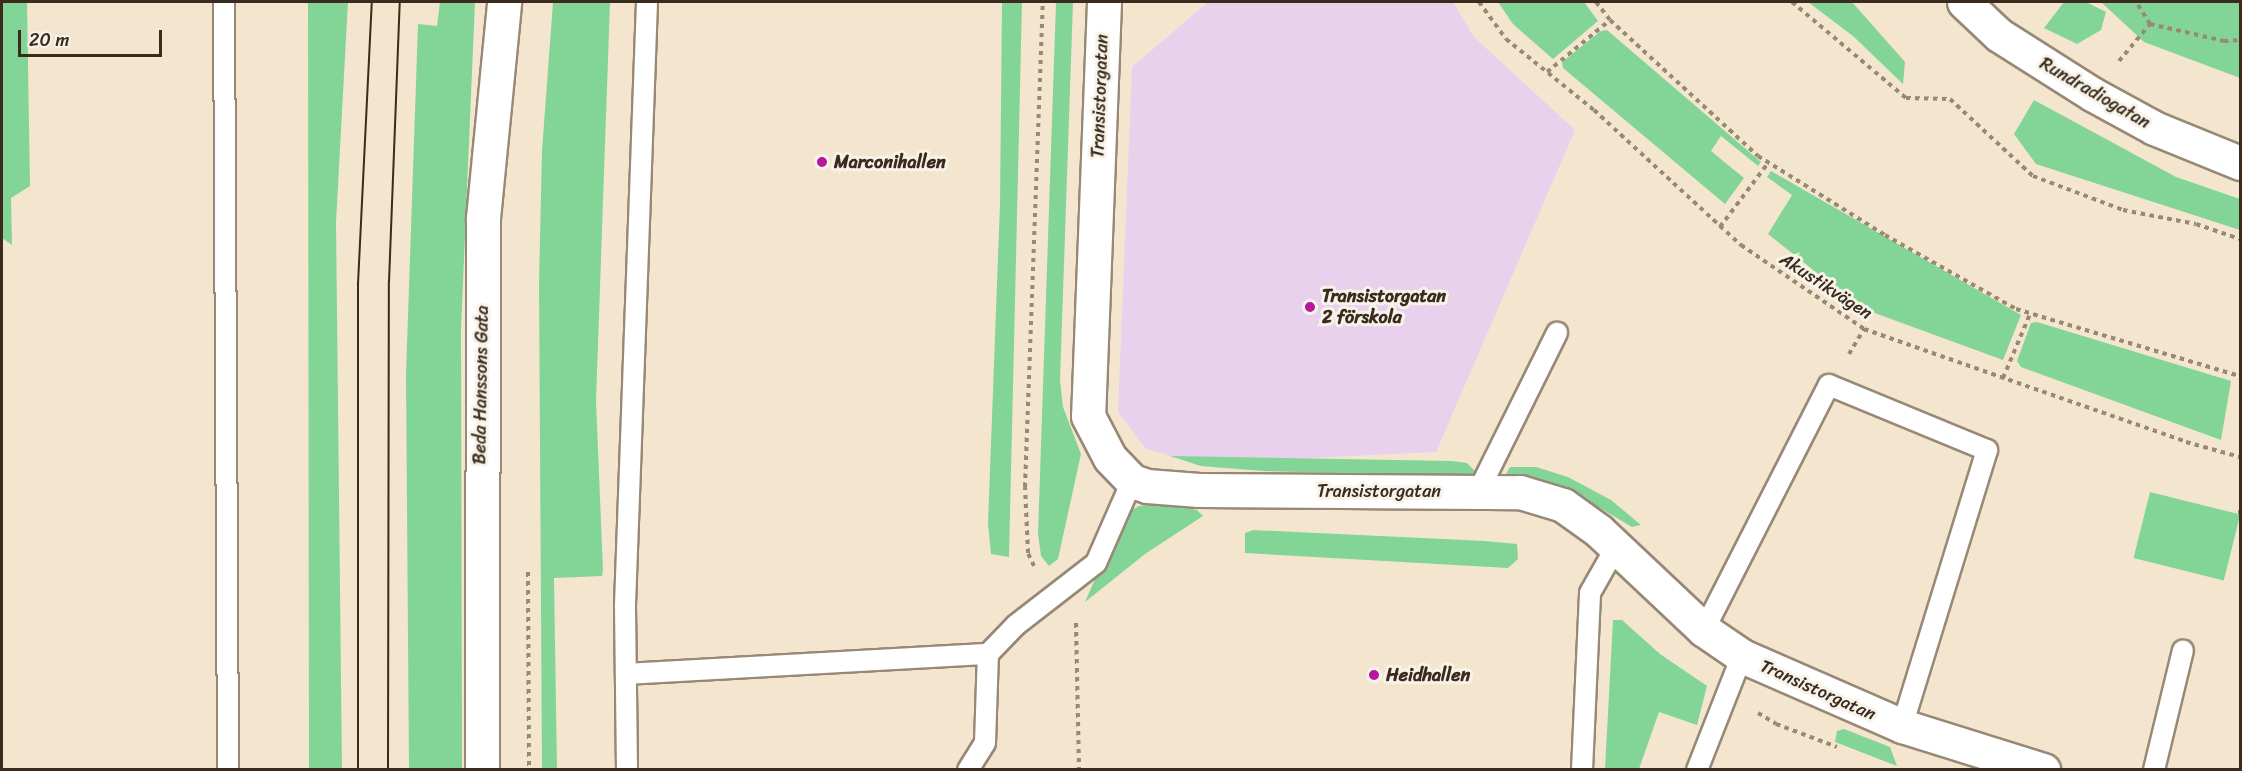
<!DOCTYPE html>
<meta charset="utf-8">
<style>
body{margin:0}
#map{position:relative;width:2242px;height:771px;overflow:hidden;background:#f4e5cf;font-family:Sriracha,sans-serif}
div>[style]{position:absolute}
.built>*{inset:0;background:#e9d1ed}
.green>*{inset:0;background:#82d597;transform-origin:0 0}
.path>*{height:4px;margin-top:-2px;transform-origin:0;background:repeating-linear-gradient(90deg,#988876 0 4.5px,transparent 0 9px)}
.roads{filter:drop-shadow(2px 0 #988876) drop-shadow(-2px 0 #988876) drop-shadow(0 2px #988876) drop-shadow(0 -2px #988876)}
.service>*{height:20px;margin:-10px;padding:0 10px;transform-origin:10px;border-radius:10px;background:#fff}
.minor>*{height:33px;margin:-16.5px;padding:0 16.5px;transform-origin:16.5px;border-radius:16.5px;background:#fff}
.tertiary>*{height:33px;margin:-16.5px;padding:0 16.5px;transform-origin:16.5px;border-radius:16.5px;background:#fff}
.tram>*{height:1.5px;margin:-0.75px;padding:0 0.75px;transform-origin:0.75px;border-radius:0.75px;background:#3b2a1e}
.dots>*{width:16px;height:16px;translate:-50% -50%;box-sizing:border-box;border:3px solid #f7f3e8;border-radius:50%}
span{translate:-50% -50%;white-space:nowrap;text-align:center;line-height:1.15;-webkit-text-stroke:6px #f7f3e8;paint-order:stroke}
.street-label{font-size:18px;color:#3b2a1e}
.poi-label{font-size:18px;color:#3b2a1e;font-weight:700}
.left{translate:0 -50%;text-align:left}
.frame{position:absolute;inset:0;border:3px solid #3b2a1e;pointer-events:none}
.scale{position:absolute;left:18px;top:30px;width:144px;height:27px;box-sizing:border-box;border:3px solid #3b2a1e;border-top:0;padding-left:8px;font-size:18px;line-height:21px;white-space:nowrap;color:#3b2a1e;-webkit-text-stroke:4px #f7f3e8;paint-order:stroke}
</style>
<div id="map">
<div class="built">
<i style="clip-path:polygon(1208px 2px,1453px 2px,1474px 37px,1575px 130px,1436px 452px,1197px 463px,1146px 449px,1118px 412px,1132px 67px)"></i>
</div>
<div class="green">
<i style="clip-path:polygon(2px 2px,27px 2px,30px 186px,11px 198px,12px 245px,2px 238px)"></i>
<i style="clip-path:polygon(308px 2px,348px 2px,336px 222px,342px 770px,309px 769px)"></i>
<i style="clip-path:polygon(440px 2px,475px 2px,461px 329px,462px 769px,409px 770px,406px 374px,418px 24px,437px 26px)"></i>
<i style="clip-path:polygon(553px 2px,610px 2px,596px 401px,603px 570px,602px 576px,554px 578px,557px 769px,542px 770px,539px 283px,542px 151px)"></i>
<i style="clip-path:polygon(1002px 2px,1022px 2px,1009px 557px,991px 554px,988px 524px,1000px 204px)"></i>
<i style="clip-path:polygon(1056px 2px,1073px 2px,1060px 380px,1063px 407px,1081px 454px,1058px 559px,1049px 566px,1041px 556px,1038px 534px)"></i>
<i style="clip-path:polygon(1498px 2px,1584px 2px,1598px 21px,1553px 59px,1513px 24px)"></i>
<i style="clip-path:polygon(1808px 2px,1852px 2px,1905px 62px,1903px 84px,1853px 36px)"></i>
<i style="clip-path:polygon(2064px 2px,2086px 2px,2106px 12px,2101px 30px,2077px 44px,2044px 28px)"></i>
<i style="clip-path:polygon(2101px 2px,2240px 2px,2240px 78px,2144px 42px)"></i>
<i style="clip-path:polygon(1607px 30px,1761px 162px,1758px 166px,1721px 136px,1711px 151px,1744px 178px,1725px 204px,1563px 68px,1562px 62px,1601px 31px)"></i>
<i style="clip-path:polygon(2034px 100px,2176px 177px,2240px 199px,2240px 230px,2036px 164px,2014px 134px)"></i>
<i style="clip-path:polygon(1771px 171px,2021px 315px,2003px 360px,1861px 308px,1768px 234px,1792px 195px,1767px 177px)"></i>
<i style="clip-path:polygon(2037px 322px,2231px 381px,2221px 440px,2021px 367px,2017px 361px,2031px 323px)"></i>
<i style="clip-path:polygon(1170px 456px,1452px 461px,1467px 463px,1475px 471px,1470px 477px,1263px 471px,1201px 466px)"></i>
<i style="clip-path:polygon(1510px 467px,1536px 467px,1568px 477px,1611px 500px,1641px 525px,1632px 527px,1583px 498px,1555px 487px,1505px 476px)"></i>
<i style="left:2150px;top:492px;width:93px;height:68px;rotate:14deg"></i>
<i style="clip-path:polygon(1161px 502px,1197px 510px,1203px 516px,1145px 554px,1085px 602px,1123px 515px,1139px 506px)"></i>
<i style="clip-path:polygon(1253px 530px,1485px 541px,1517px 544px,1518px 559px,1508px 568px,1245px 553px,1245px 533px)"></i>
<i style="clip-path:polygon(1613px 620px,1622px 620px,1660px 654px,1707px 686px,1697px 725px,1659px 712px,1639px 769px,1605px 769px)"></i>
<i style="clip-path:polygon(1844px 729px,1890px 747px,1897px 766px,1835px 742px,1837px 731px)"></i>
</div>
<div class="path">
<i style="left:1479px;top:2px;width:46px;rotate:53.9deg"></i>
<i style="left:1506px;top:39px;width:113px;rotate:38.9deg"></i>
<i style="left:1594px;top:110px;width:200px;rotate:42.6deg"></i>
<i style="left:1741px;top:245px;width:149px;rotate:34.3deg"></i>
<i style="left:1864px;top:329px;width:341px;rotate:19.3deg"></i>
<i style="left:2186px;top:442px;width:56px;rotate:15.5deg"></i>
<i style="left:1596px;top:2px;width:23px;rotate:52deg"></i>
<i style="left:1610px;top:20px;width:201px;rotate:42.6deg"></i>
<i style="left:1758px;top:156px;width:150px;rotate:31.9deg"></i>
<i style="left:1885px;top:235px;width:150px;rotate:29.5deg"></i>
<i style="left:2016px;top:309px;width:234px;rotate:16.7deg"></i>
<i style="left:1792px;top:2px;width:149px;rotate:40.1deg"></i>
<i style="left:1906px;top:98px;width:44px;rotate:1.3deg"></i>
<i style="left:1950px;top:99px;width:113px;rotate:42.9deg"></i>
<i style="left:2033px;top:176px;width:96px;rotate:20.7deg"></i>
<i style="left:2123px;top:210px;width:74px;rotate:10.9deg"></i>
<i style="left:2196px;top:224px;width:46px;rotate:18.8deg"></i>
<i style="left:2150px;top:24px;width:76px;rotate:12.9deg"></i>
<i style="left:2224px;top:41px;width:16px;rotate:-4deg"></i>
<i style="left:2119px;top:61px;width:48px;rotate:-50deg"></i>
<i style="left:2150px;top:24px;width:26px;rotate:-122deg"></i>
<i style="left:1547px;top:72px;width:82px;rotate:-39.5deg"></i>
<i style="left:1720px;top:227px;width:80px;rotate:-53.1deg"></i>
<i style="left:1849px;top:354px;width:29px;rotate:-59deg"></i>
<i style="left:2003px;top:378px;width:69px;rotate:-67.1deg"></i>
<i style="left:2240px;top:514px;width:5px;rotate:-90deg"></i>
<i style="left:1034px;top:566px;width:14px;rotate:-115deg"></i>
<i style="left:1028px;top:553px;width:66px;rotate:-92.6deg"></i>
<i style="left:1025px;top:487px;width:485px;rotate:-87.9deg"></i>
<i style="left:528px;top:572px;width:198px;rotate:89.7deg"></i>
<i style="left:1076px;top:623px;width:147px;rotate:88.8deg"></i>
<i style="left:1758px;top:713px;width:21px;rotate:31deg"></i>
<i style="left:1776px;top:724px;width:65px;rotate:20.7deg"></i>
</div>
<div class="roads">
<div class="service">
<i style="left:224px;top:2px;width:768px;rotate:89.7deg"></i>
<i style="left:1478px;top:492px;width:178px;rotate:-63.6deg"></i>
<i style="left:1704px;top:630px;width:275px;rotate:-63deg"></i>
<i style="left:1829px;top:385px;width:171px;rotate:22.4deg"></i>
<i style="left:1987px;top:450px;width:289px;rotate:107.1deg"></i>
<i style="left:626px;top:674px;width:363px;rotate:-3.2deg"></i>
<i style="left:627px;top:770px;width:165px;rotate:-90.7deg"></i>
<i style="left:625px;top:605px;width:603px;rotate:-87.91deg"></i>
<i style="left:968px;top:770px;width:32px;rotate:-58deg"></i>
<i style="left:985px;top:743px;width:89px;rotate:-88.1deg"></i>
<i style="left:988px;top:654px;width:40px;rotate:-46deg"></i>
<i style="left:1016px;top:625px;width:101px;rotate:-37.8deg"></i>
<i style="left:1096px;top:563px;width:90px;rotate:-66.3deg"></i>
<i style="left:1582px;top:770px;width:177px;rotate:-87.4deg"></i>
<i style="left:1590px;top:593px;width:53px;rotate:-60.5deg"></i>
<i style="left:1697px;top:770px;width:123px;rotate:-68.5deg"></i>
<i style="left:2154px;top:770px;width:123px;rotate:-76.4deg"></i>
</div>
<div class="minor">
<i style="left:1104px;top:2px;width:414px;rotate:92.2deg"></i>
<i style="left:1088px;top:416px;width:47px;rotate:62.4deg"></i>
<i style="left:1110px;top:458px;width:32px;rotate:46deg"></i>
<i style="left:1132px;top:481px;width:16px;rotate:18deg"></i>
<i style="left:1147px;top:486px;width:52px;rotate:4.4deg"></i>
<i style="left:1199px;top:490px;width:321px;rotate:0.4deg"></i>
<i style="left:1520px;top:492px;width:45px;rotate:16.8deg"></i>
<i style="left:1563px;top:505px;width:44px;rotate:35.8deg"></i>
<i style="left:1599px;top:531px;width:144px;rotate:43.3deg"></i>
<i style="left:1704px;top:630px;width:46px;rotate:34.4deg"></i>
<i style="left:1742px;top:656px;width:175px;rotate:23.6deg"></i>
<i style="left:1902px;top:726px;width:148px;rotate:17.3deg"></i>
<i style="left:1964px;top:2px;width:48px;rotate:43.3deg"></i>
<i style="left:1999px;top:35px;width:110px;rotate:32.4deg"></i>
<i style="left:2092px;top:94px;width:71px;rotate:28.7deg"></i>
<i style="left:2154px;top:128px;width:93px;rotate:22.1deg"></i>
</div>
<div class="tertiary">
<i style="left:482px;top:770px;width:552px;rotate:-89.9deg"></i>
<i style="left:483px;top:218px;width:217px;rotate:-84.4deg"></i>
</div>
</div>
<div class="tram">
<i style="left:358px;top:770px;width:486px;rotate:-90deg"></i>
<i style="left:358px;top:284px;width:282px;rotate:-87.2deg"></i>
<i style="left:388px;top:770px;width:488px;rotate:-89.9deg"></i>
<i style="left:389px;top:282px;width:280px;rotate:-87.8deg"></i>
</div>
<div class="dots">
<i style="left:822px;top:162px;background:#b5179e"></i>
<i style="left:1310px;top:307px;background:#b5179e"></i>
<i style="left:1374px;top:675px;background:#b5179e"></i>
</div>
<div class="street-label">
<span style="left:2095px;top:93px;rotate:30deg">Rundradiogatan</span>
<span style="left:1100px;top:96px;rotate:-88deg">Transistorgatan</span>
<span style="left:1826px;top:286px;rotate:33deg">Akustikvägen</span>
<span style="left:481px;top:385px;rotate:-89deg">Beda Hanssons Gata</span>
<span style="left:1379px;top:491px">Transistorgatan</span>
<span style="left:1818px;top:690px;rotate:24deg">Transistorgatan</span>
</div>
<div class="poi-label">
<span class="left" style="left:834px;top:162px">Marconihallen</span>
<span class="left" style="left:1322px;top:307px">Transistorgatan<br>2 förskola</span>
<span class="left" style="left:1386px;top:675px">Heidhallen</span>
</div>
<div class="frame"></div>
<div class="scale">20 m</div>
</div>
